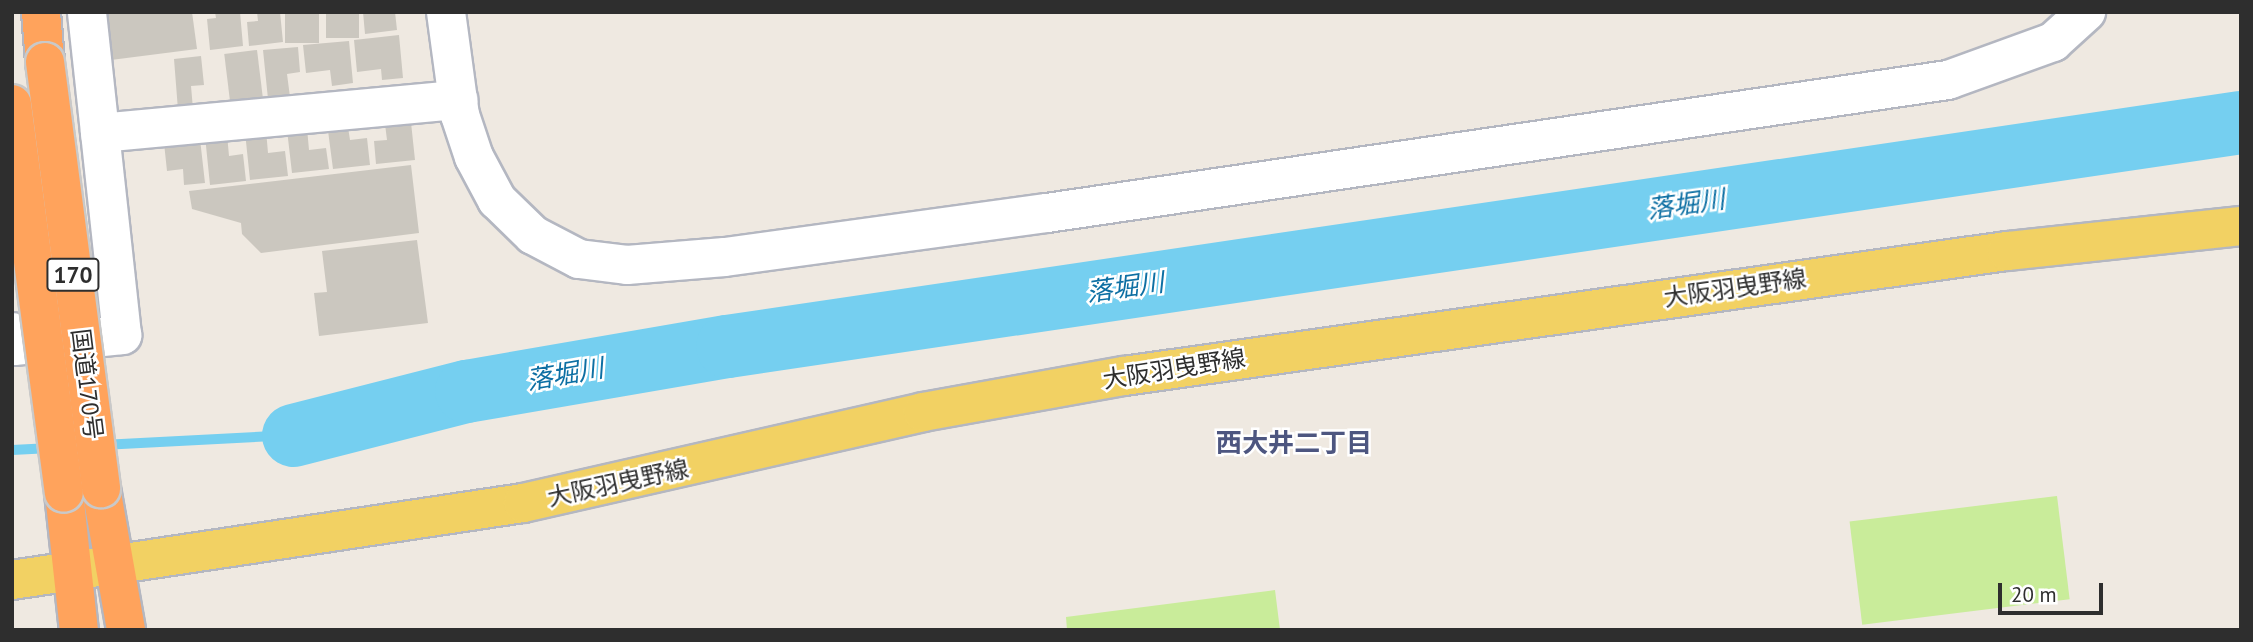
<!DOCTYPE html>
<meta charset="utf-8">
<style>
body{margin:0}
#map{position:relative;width:2253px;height:642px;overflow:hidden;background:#efe9e1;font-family:"PT Sans","Noto Sans JP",sans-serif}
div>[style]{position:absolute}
.pitch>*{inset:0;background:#c9ec9a;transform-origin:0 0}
.stream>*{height:10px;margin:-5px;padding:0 5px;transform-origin:5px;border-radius:5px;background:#75cff0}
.river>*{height:63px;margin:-31.5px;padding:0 31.5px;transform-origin:31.5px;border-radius:31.5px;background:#75cff0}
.building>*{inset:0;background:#cbc7bf;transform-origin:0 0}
.roads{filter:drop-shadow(2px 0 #b4b7c1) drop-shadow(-2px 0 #b4b7c1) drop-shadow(0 2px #b4b7c1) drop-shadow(0 -2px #b4b7c1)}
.minor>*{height:38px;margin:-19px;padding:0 19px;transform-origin:19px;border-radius:19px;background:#fff}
.major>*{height:38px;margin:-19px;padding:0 19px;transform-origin:19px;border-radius:19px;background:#f2d163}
.highway>*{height:38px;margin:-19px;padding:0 19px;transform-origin:19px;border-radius:19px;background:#ffa35c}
.bridges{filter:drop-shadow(2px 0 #c9c9c9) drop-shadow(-2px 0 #c9c9c9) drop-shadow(0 2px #c9c9c9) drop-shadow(0 -2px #c9c9c9)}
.highway-bridge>*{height:38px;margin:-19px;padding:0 19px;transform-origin:19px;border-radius:19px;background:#ffa35c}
span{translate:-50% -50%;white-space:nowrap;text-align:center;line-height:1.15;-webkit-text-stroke:5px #fff;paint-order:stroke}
.shield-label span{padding:2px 5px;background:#fff;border:2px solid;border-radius:5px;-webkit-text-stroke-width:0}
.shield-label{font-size:23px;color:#2e2e2e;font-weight:700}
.street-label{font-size:24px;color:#2e2e2e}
.water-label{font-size:26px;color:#0d6fa3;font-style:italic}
.neighbourhood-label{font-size:26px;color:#4d5680;font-weight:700}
.frame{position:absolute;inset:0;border:14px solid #2e2e2e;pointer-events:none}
.scale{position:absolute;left:1998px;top:583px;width:105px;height:32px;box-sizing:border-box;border:4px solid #2e2e2e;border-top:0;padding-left:9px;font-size:21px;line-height:24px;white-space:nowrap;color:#2e2e2e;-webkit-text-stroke:5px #fff;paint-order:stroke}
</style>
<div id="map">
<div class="pitch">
<i style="left:2057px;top:496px;width:104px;height:209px;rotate:83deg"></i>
<i style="clip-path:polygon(1275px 590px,1280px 630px,1067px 630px,1066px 617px)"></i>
</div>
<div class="stream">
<i style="left:102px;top:445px;width:191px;rotate:-3deg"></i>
<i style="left:12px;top:450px;width:39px;rotate:-3deg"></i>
</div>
<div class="river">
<i style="left:293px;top:435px;width:179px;rotate:-14.3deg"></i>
<i style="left:466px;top:391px;width:265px;rotate:-9.8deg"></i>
<i style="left:727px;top:346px;width:1530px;rotate:-8.42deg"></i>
</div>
<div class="building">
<i style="clip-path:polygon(97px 12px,192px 12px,197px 49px,103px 61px)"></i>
<i style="clip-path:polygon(215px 12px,240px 12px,243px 46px,210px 50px,207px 19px,216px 18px)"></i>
<i style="clip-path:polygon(257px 12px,280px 12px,283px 42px,249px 46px,247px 22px,258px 21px)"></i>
<i style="left:285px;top:12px;width:34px;height:31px"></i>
<i style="left:326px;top:12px;width:33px;height:26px"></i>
<i style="clip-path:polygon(363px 12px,395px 12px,397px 30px,365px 34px)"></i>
<i style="clip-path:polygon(399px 35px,403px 78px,382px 80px,381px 69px,357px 72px,354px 40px)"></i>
<i style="clip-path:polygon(349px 41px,353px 83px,332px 86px,330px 70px,306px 73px,303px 45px)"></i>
<i style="clip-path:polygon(298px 47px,300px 72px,287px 74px,290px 97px,268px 99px,263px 50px)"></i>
<i style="left:257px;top:50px;width:49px;height:33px;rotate:83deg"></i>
<i style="clip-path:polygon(201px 56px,204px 85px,191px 86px,193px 109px,178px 110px,174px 59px)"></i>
<i style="clip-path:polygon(410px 113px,415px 160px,376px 164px,374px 141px,387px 140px,384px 116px)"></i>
<i style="clip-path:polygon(347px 121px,350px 140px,367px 138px,370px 165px,333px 169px,327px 123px)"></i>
<i style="clip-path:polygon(307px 128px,309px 150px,326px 148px,329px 169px,292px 173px,287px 130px)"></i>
<i style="clip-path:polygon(266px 130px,268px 153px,285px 151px,288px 176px,250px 180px,245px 132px)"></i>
<i style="clip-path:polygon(227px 134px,229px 156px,243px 154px,246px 181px,210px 185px,205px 136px)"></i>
<i style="clip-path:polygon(200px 139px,205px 183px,184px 185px,183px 169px,167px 171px,164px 143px)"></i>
<i style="clip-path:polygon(411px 165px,419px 233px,261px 253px,242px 234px,241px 223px,192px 209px,189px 191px)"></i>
<i style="clip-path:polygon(417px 240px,428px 323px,319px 336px,314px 293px,327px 292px,322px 251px)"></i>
</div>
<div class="roads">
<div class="minor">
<i style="left:446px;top:12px;width:104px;rotate:82.3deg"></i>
<i style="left:460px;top:115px;width:44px;rotate:71.6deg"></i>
<i style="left:474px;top:157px;width:49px;rotate:61.9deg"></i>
<i style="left:497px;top:200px;width:50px;rotate:44.2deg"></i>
<i style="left:533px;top:235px;width:52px;rotate:27.6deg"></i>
<i style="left:579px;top:259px;width:48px;rotate:7.1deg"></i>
<i style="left:627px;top:265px;width:98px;rotate:-4.7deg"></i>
<i style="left:725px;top:257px;width:325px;rotate:-7.8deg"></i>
<i style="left:1047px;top:213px;width:911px;rotate:-8.4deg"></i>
<i style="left:1948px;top:80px;width:112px;rotate:-19.9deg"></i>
<i style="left:2053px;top:42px;width:45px;rotate:-42.3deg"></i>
<i style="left:100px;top:133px;width:360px;rotate:-5.3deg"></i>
<i style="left:12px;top:332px;width:14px;rotate:82deg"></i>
<i style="left:14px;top:346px;width:109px;rotate:-5.8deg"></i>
<i style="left:122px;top:335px;width:325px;rotate:-96.2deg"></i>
</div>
<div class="major">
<i style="left:12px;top:580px;width:517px;rotate:-8.57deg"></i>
<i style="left:523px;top:503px;width:410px;rotate:-12.8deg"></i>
<i style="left:923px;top:412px;width:204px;rotate:-10.2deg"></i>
<i style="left:1124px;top:376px;width:892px;rotate:-8.06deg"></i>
<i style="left:2007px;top:251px;width:235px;rotate:-6.1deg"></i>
</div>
<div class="highway">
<i style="left:41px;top:12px;width:50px;rotate:85.4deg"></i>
<i style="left:101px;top:488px;width:144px;rotate:80deg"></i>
<i style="left:64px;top:493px;width:138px;rotate:83.8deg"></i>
</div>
</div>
<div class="bridges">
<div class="highway-bridge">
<i style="left:45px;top:62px;width:430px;rotate:82.5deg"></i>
<i style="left:12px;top:104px;width:392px;rotate:82.4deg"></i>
</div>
</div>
<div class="shield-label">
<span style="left:73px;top:275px">170</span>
</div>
<div class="street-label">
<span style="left:1735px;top:288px;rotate:-8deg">大阪羽曳野線</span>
<span style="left:1174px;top:369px;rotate:-9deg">大阪羽曳野線</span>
<span style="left:87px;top:384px;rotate:83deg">国道170号</span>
<span style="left:618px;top:483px;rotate:-12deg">大阪羽曳野線</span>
</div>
<div class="water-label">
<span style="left:1686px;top:204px;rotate:-8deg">落堀川</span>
<span style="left:1125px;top:287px;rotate:-8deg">落堀川</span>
<span style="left:565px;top:374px;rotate:-10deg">落堀川</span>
</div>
<div class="neighbourhood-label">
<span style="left:1294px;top:443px">西大井二丁目</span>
</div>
<div class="frame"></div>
<div class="scale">20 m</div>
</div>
